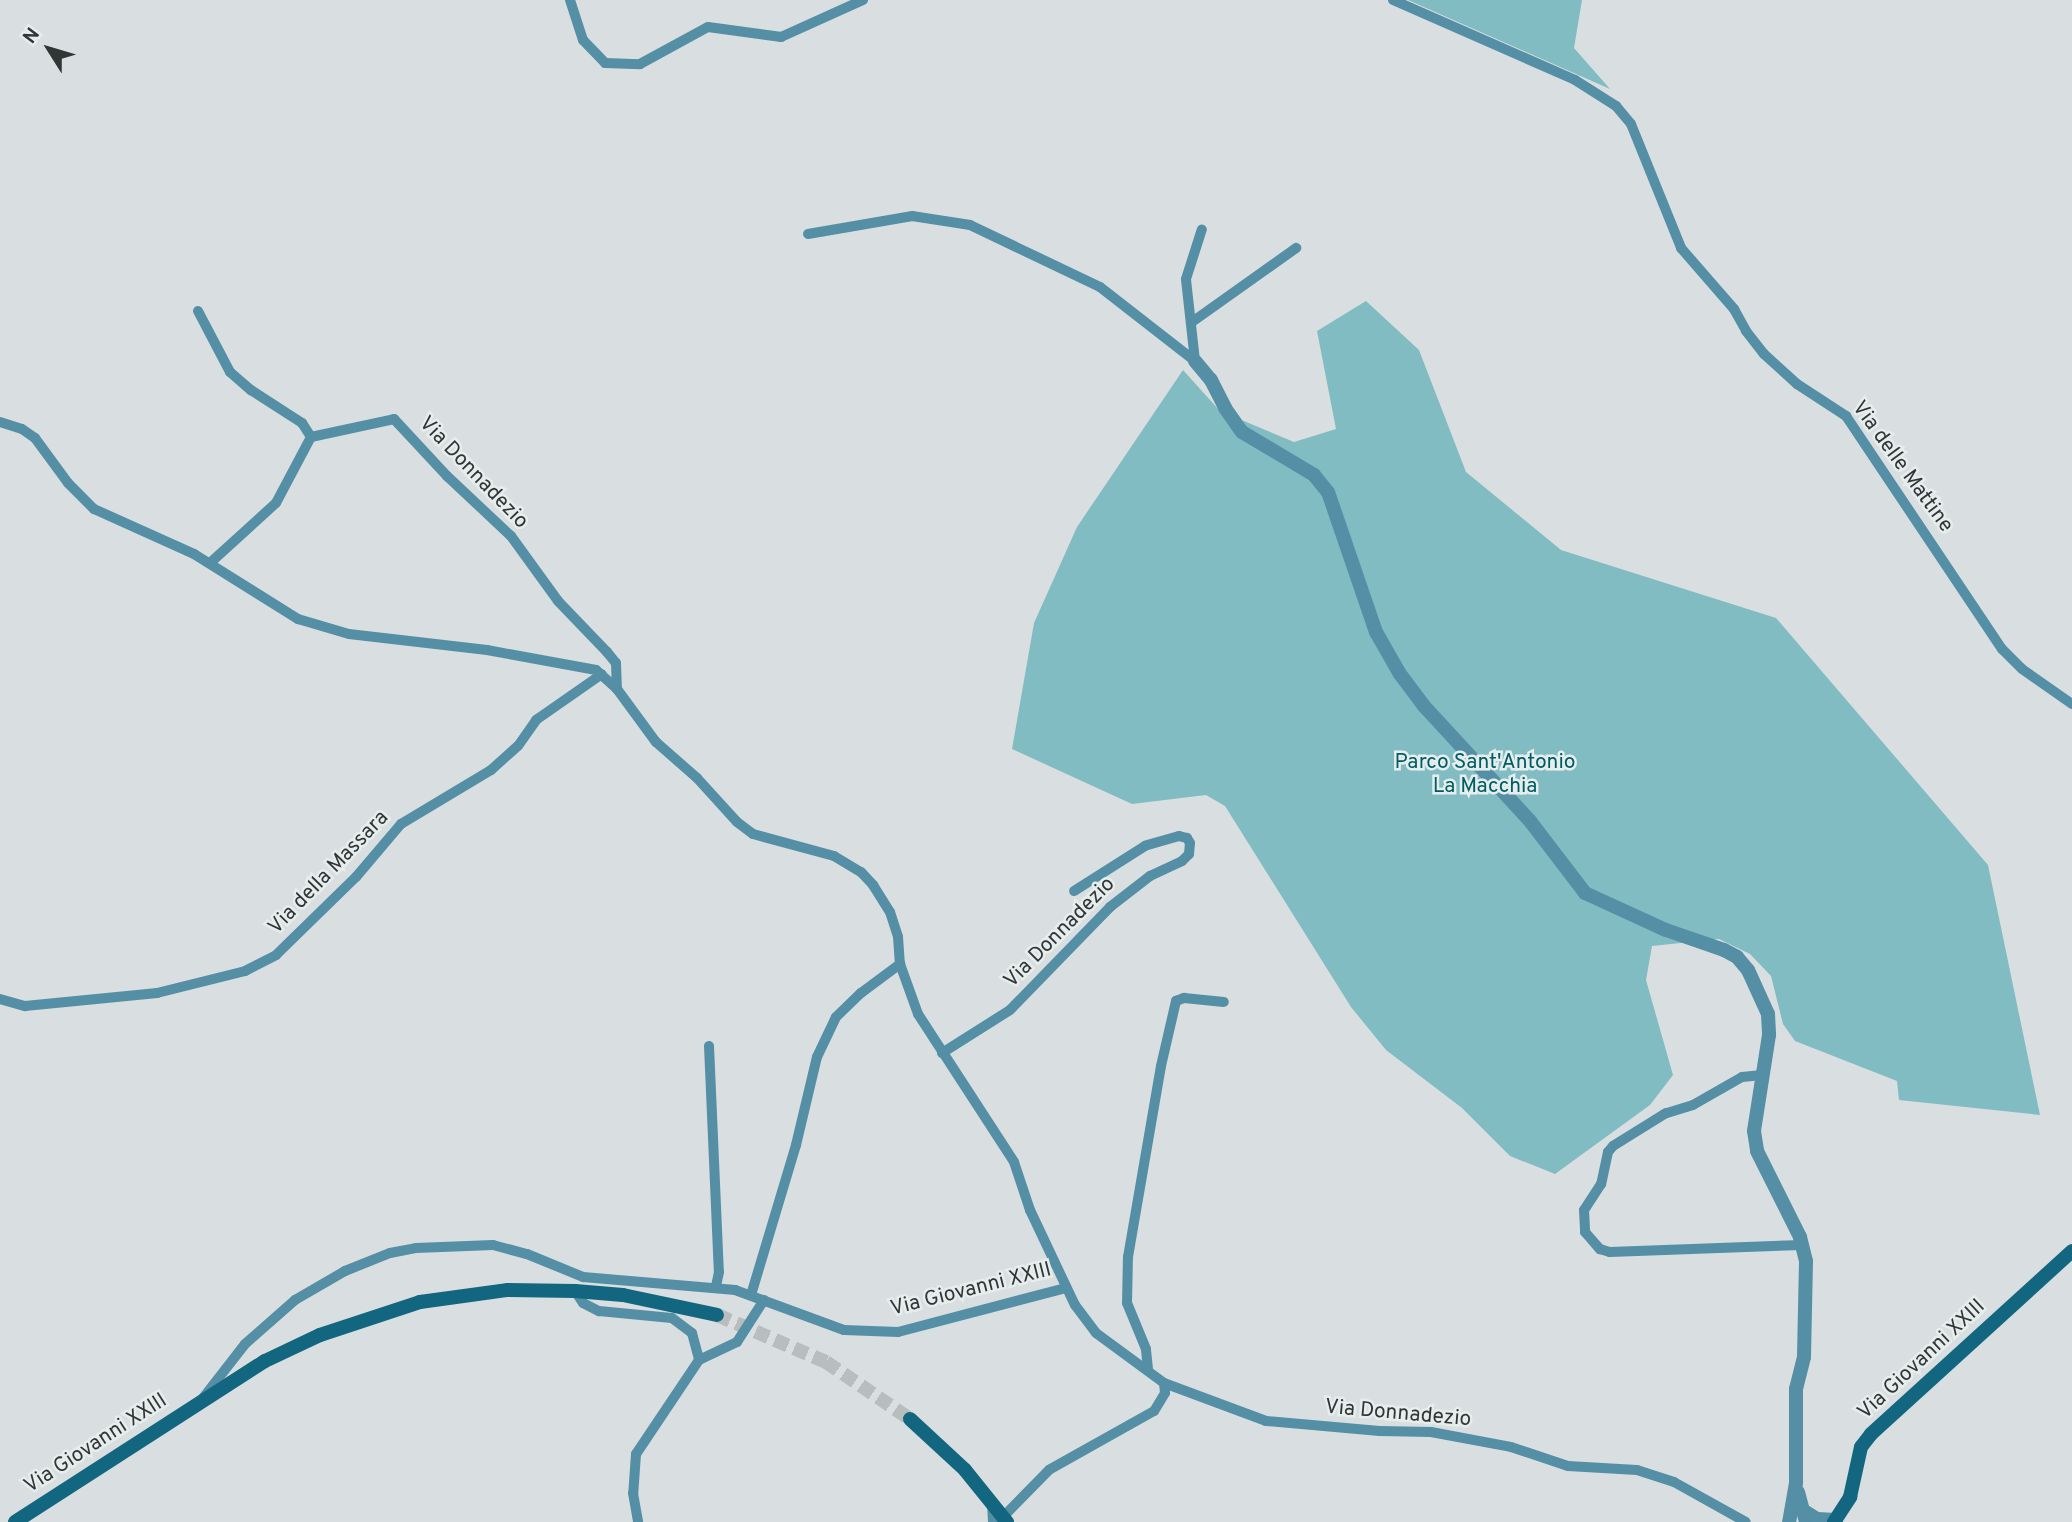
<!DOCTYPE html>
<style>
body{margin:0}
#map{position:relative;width:2072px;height:1522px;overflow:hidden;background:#d9dfe0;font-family:Overpass,sans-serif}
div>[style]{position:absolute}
.green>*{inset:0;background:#81bcc2}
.secondary-tunnel>*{height:14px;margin-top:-7px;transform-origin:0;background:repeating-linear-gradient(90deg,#b8bdbe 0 14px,transparent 0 21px)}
.minor>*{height:10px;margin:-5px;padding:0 5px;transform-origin:5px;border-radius:5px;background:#558fa5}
.tertiary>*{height:14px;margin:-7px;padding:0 7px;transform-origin:7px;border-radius:7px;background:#558fa5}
.secondary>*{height:14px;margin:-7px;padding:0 7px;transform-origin:7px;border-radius:7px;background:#12667f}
span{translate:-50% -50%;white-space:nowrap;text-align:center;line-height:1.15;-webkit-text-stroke:5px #e6eded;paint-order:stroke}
.street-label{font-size:21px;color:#323535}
.park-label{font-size:21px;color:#015d65}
.north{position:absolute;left:14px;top:14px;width:70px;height:70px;-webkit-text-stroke:5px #e6eded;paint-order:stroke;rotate:307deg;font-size:19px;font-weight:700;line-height:28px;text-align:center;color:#323535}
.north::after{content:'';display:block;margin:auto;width:24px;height:32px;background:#323535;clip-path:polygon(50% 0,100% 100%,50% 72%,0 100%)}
</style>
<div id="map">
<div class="green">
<i style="clip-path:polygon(1408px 0,1582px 0,1574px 48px,1610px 89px)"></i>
<i style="clip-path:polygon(1366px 301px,1419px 350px,1466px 472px,1561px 550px,1776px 618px,1988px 865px,2040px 1115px,1899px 1100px,1897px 1081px,1795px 1041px,1783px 1024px,1771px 976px,1750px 954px,1719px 939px,1652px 946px,1646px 980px,1673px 1075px,1650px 1105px,1555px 1174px,1510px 1156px,1462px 1108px,1386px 1050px,1351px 1007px,1225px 806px,1206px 795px,1132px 804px,1012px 749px,1034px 623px,1077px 527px,1183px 370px,1220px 411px,1294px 442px,1336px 429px,1317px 331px)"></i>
</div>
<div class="secondary-tunnel">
<i style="left:717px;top:1315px;width:119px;rotate:23.3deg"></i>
<i style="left:826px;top:1362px;width:102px;rotate:34.2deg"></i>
</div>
<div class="minor">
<i style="left:570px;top:0;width:42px;rotate:72deg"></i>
<i style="left:583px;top:40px;width:32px;rotate:46deg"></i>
<i style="left:605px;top:63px;width:35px;rotate:2deg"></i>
<i style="left:640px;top:64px;width:77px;rotate:-28.6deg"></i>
<i style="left:708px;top:27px;width:74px;rotate:7.8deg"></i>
<i style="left:781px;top:37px;width:90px;rotate:-24.3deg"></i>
<i style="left:1393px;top:0;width:199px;rotate:23.7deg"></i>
<i style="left:1575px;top:80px;width:49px;rotate:32.4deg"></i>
<i style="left:1616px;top:106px;width:23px;rotate:50deg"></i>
<i style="left:1631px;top:124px;width:134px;rotate:68deg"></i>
<i style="left:1681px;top:248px;width:81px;rotate:49deg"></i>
<i style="left:1734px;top:309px;width:25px;rotate:61deg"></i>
<i style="left:1746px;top:331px;width:29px;rotate:52deg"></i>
<i style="left:1764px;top:354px;width:45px;rotate:42.3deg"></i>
<i style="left:1797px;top:384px;width:59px;rotate:33.1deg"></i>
<i style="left:1846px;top:416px;width:280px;rotate:56.2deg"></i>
<i style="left:2002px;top:649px;width:28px;rotate:45deg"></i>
<i style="left:2022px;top:669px;width:61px;rotate:35deg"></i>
<i style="left:808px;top:234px;width:106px;rotate:-9.8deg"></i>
<i style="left:912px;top:216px;width:59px;rotate:8.8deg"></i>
<i style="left:970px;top:225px;width:144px;rotate:25.5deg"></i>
<i style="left:1100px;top:287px;width:120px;rotate:37.9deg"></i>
<i style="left:198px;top:311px;width:69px;rotate:62.3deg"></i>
<i style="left:230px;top:372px;width:28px;rotate:41deg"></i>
<i style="left:251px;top:390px;width:61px;rotate:32.9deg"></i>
<i style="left:302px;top:423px;width:17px;rotate:57deg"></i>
<i style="left:1192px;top:322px;width:128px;rotate:-35.4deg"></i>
<i style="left:1195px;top:361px;width:82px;rotate:-96.3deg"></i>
<i style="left:1186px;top:279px;width:52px;rotate:-72.3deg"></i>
<i style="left:0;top:422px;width:23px;rotate:18deg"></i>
<i style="left:22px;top:429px;width:16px;rotate:35deg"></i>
<i style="left:35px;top:438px;width:56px;rotate:53.7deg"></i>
<i style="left:68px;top:483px;width:37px;rotate:45deg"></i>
<i style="left:94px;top:509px;width:110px;rotate:24.2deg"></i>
<i style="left:194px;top:554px;width:123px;rotate:32deg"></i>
<i style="left:298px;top:619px;width:53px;rotate:16.4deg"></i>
<i style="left:349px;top:634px;width:139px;rotate:6.6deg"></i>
<i style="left:487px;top:650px;width:111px;rotate:10.4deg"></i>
<i style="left:596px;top:670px;width:28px;rotate:42deg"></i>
<i style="left:617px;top:689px;width:66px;rotate:53.7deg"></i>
<i style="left:656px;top:742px;width:55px;rotate:41.3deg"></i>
<i style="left:697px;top:778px;width:59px;rotate:47.7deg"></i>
<i style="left:737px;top:822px;width:20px;rotate:37deg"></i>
<i style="left:753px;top:834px;width:84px;rotate:15.2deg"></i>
<i style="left:834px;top:856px;width:31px;rotate:31deg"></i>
<i style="left:861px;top:872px;width:18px;rotate:47deg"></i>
<i style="left:873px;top:885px;width:32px;rotate:58deg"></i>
<i style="left:890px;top:912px;width:26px;rotate:72deg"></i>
<i style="left:898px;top:937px;width:27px;rotate:86deg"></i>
<i style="left:900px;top:964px;width:53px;rotate:70.2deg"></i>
<i style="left:918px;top:1014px;width:176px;rotate:57deg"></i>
<i style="left:1014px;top:1162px;width:51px;rotate:71.6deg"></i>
<i style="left:1030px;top:1210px;width:105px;rotate:64.7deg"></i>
<i style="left:1075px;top:1305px;width:35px;rotate:53deg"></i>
<i style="left:1096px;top:1333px;width:84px;rotate:36.3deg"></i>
<i style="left:1164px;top:1383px;width:10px;rotate:84deg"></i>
<i style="left:1165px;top:1393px;width:21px;rotate:121deg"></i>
<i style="left:1154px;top:1411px;width:120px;rotate:150.7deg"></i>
<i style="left:1049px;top:1470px;width:66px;rotate:134.4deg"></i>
<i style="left:210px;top:563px;width:89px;rotate:-42.3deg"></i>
<i style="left:276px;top:503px;width:75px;rotate:-62.1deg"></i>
<i style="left:311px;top:437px;width:85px;rotate:-12.2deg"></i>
<i style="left:394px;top:419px;width:78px;rotate:47.1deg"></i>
<i style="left:447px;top:476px;width:88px;rotate:43.2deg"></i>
<i style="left:511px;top:536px;width:80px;rotate:54.1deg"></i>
<i style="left:558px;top:601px;width:71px;rotate:46.1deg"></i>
<i style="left:607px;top:652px;width:14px;rotate:51deg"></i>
<i style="left:616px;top:663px;width:26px;rotate:88deg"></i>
<i style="left:0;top:999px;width:26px;rotate:16deg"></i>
<i style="left:25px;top:1006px;width:133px;rotate:-5.6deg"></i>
<i style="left:157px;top:993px;width:91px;rotate:-14deg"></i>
<i style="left:245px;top:971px;width:35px;rotate:-27deg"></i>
<i style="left:276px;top:955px;width:112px;rotate:-44.3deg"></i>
<i style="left:356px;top:877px;width:70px;rotate:-49.7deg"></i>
<i style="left:401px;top:824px;width:105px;rotate:-31deg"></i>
<i style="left:491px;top:770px;width:36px;rotate:-42deg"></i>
<i style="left:518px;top:746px;width:32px;rotate:-55deg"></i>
<i style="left:536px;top:720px;width:80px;rotate:-34.9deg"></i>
<i style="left:709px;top:1046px;width:226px;rotate:87.5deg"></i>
<i style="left:719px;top:1272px;width:14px;rotate:102deg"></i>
<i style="left:942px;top:1053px;width:80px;rotate:-32.3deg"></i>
<i style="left:1010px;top:1010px;width:144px;rotate:-45.8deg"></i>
<i style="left:1110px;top:907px;width:51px;rotate:-37.8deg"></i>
<i style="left:1150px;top:876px;width:35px;rotate:-25deg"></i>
<i style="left:1182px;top:861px;width:10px;rotate:-45deg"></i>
<i style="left:1189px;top:854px;width:11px;rotate:-85deg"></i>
<i style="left:1190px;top:843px;width:6px;rotate:-121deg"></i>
<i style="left:1187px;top:838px;width:8px;rotate:-166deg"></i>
<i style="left:1179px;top:836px;width:35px;rotate:164deg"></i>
<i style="left:1145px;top:846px;width:84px;rotate:147.6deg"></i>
<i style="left:1762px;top:1075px;width:20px;rotate:174deg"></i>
<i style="left:1742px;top:1077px;width:56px;rotate:150.3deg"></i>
<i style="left:1693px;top:1105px;width:28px;rotate:163deg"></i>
<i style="left:1666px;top:1113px;width:62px;rotate:148.1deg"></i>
<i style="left:1613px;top:1146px;width:8px;rotate:130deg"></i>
<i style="left:1608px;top:1152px;width:33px;rotate:102deg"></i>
<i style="left:1601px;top:1184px;width:31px;rotate:123deg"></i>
<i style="left:1584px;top:1210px;width:22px;rotate:87deg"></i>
<i style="left:1585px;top:1232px;width:23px;rotate:49deg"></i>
<i style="left:1600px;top:1249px;width:10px;rotate:17deg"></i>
<i style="left:1610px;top:1252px;width:192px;rotate:-2.1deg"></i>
<i style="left:575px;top:1291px;width:14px;rotate:56deg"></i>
<i style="left:583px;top:1303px;width:18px;rotate:27deg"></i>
<i style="left:599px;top:1311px;width:73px;rotate:5.5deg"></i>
<i style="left:672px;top:1318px;width:25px;rotate:37deg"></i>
<i style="left:692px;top:1333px;width:28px;rotate:75deg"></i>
<i style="left:699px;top:1360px;width:113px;rotate:123.8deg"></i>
<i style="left:636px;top:1454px;width:39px;rotate:94deg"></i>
<i style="left:633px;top:1493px;width:29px;rotate:80deg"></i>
<i style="left:751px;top:1295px;width:157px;rotate:-73.3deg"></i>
<i style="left:796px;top:1145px;width:90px;rotate:-76.6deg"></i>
<i style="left:817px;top:1057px;width:44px;rotate:-64.6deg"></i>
<i style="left:836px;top:1017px;width:35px;rotate:-44deg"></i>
<i style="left:861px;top:993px;width:49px;rotate:-36.6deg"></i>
<i style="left:699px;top:1360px;width:42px;rotate:-25.3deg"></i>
<i style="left:737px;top:1342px;width:50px;rotate:-57.3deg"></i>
<i style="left:1148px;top:1369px;width:20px;rotate:-96deg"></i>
<i style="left:1146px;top:1349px;width:50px;rotate:-112.4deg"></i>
<i style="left:1127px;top:1303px;width:46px;rotate:-88.8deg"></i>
<i style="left:1128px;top:1257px;width:194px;rotate:-80.2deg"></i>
<i style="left:1161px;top:1066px;width:67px;rotate:-77deg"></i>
<i style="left:1176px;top:1001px;width:9px;rotate:-21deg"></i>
<i style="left:1184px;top:998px;width:40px;rotate:5.7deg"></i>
<i style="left:1164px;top:1383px;width:109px;rotate:20.4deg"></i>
<i style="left:1266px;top:1421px;width:114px;rotate:5deg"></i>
<i style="left:1380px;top:1431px;width:51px;rotate:1.1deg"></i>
<i style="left:1431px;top:1432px;width:81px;rotate:10.6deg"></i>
<i style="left:1511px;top:1447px;width:60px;rotate:18.4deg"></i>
<i style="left:1568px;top:1466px;width:69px;rotate:3.3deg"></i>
<i style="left:1637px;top:1470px;width:39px;rotate:18deg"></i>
<i style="left:1674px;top:1482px;width:82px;rotate:29.1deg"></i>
<i style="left:203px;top:1398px;width:68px;rotate:-52.1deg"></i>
<i style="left:245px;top:1344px;width:67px;rotate:-41.3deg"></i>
<i style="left:295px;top:1300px;width:58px;rotate:-30.1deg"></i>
<i style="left:345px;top:1271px;width:48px;rotate:-21.8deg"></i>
<i style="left:390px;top:1253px;width:26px;rotate:-11deg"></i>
<i style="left:416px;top:1248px;width:77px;rotate:-2.2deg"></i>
<i style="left:493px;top:1245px;width:35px;rotate:15deg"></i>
<i style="left:527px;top:1254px;width:61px;rotate:22.3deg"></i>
<i style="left:583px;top:1277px;width:153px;rotate:4.9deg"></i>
<i style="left:735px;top:1290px;width:116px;rotate:20.2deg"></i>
<i style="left:844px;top:1330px;width:54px;rotate:2.1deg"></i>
<i style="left:898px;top:1332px;width:174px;rotate:-14.7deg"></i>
<i style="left:992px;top:1503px;width:19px;rotate:87deg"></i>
</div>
<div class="tertiary">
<i style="left:1195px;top:361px;width:25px;rotate:50deg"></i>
<i style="left:1211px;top:380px;width:31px;rotate:63deg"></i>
<i style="left:1225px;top:408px;width:29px;rotate:55deg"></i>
<i style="left:1242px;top:432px;width:84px;rotate:30.8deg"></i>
<i style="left:1314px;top:475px;width:22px;rotate:51deg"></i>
<i style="left:1328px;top:492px;width:148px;rotate:71.1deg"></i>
<i style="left:1376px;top:632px;width:48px;rotate:60.3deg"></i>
<i style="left:1400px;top:674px;width:40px;rotate:53deg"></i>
<i style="left:1424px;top:706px;width:156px;rotate:47.3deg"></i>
<i style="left:1530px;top:821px;width:91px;rotate:52.6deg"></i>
<i style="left:1585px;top:893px;width:89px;rotate:24.6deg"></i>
<i style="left:1666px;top:930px;width:61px;rotate:19deg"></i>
<i style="left:1724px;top:950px;width:15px;rotate:28deg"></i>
<i style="left:1737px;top:957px;width:17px;rotate:50deg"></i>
<i style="left:1748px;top:970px;width:48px;rotate:65.6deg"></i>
<i style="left:1768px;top:1014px;width:21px;rotate:87deg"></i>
<i style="left:1769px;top:1035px;width:97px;rotate:98.9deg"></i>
<i style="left:1754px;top:1131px;width:20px;rotate:81deg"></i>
<i style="left:1757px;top:1151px;width:96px;rotate:63.4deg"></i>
<i style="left:1800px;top:1237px;width:25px;rotate:76deg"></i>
<i style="left:1806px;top:1261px;width:96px;rotate:91.2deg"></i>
<i style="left:1804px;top:1357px;width:33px;rotate:104deg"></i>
<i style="left:1796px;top:1389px;width:94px;rotate:90deg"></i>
<i style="left:1796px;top:1483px;width:40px;rotate:100deg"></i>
<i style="left:1798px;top:1492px;width:31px;rotate:75deg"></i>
<i style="left:1804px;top:1511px;width:15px;rotate:32deg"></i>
<i style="left:1817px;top:1519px;width:19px;rotate:3deg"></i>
</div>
<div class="secondary">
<i style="left:910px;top:1419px;width:75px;rotate:42.8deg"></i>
<i style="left:965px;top:1470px;width:67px;rotate:51.1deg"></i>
<i style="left:15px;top:1522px;width:297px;rotate:-32.8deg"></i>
<i style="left:265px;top:1361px;width:61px;rotate:-25.3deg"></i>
<i style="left:320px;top:1335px;width:105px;rotate:-18.3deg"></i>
<i style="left:420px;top:1302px;width:89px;rotate:-7.8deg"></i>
<i style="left:508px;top:1290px;width:67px;rotate:0.9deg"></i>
<i style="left:575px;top:1291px;width:48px;rotate:4.8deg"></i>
<i style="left:623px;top:1295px;width:96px;rotate:12deg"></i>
<i style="left:1834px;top:1522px;width:30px;rotate:-57deg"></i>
<i style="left:1850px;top:1497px;width:51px;rotate:-77.6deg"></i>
<i style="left:1861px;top:1447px;width:16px;rotate:-52deg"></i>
<i style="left:1871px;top:1434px;width:272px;rotate:-42.3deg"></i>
</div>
<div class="street-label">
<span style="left:1902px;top:467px;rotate:54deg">Via delle Mattine</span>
<span style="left:473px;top:473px;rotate:46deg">Via Donnadezio</span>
<span style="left:329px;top:873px;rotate:-46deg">Via della Massara</span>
<span style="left:1060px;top:933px;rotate:-45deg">Via Donnadezio</span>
<span style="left:971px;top:1290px;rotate:-14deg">Via Giovanni XXIII</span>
<span style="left:1922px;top:1360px;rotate:-43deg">Via Giovanni XXIII</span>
<span style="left:1398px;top:1414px;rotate:5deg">Via Donnadezio</span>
<span style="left:96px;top:1444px;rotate:-33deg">Via Giovanni XXIII</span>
</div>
<div class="park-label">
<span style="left:1485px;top:775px">Parco Sant'Antonio<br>La Macchia</span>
</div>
<div class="north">N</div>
</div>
